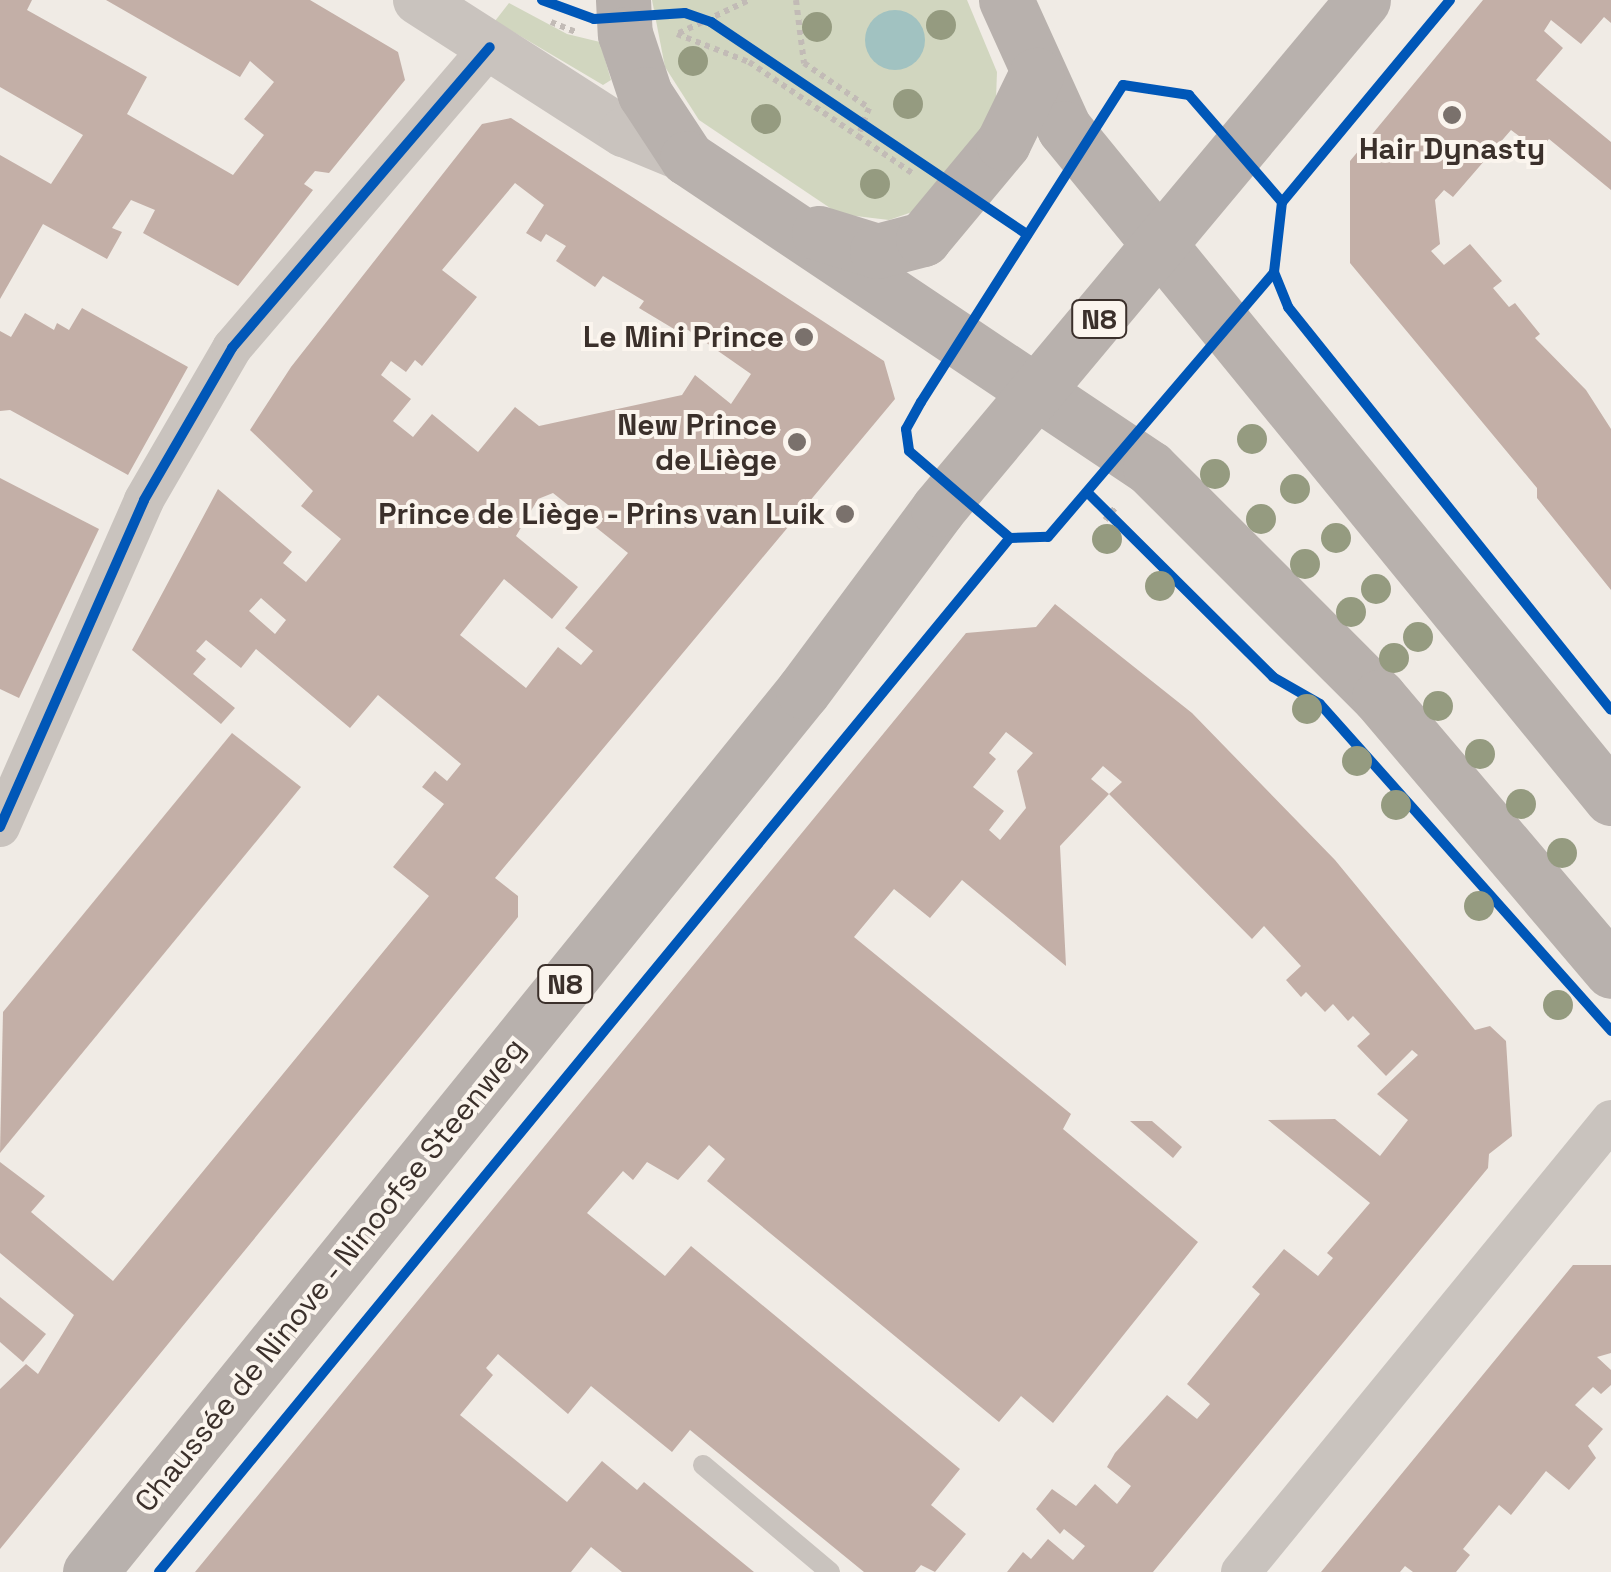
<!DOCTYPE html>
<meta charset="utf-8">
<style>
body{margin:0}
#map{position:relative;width:1611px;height:1572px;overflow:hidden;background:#f0ebe5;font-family:"Space Grotesk",sans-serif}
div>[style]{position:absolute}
.green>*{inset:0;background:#d1d6bf}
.water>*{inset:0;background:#a1c2c1}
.round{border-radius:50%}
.building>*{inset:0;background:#c3afa7}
.path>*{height:6px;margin-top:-3px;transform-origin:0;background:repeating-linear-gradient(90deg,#c2bbb6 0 5px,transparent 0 10px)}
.service>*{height:20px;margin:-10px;padding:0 10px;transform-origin:10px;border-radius:10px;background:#c9c3be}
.minor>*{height:40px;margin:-20px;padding:0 20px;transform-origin:20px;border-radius:20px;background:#c9c3be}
.tertiary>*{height:50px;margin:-25px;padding:0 25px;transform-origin:25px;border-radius:25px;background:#c9c3be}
.primary>*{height:55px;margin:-27.5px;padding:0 27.5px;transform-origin:27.5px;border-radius:27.5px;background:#b8b1ad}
.cycleway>*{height:10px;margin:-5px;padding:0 5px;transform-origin:5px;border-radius:5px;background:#0057b8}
.trees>*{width:30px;height:30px;margin:-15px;border-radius:50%;background:#959b80}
.dots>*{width:28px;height:28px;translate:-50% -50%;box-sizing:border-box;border:5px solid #fbf5ee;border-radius:50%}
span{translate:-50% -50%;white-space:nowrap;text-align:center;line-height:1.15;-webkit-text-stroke:8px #fbf5ee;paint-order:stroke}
.shield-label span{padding:2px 8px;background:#fbf5ee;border:2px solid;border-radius:8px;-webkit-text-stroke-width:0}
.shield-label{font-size:28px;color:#3b302b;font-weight:700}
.poi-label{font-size:30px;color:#3b302b;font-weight:700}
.right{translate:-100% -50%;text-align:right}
.street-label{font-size:30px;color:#3b302b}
</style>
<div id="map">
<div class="green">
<i style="clip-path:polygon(652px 0,967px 0,997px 72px,995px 126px,918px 210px,889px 220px,839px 214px,699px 120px,665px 67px)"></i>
<i style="clip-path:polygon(509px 3px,567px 34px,600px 42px,611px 80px,603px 85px,495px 21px)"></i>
</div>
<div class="water">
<i class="round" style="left:865px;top:10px;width:60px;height:60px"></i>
</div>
<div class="building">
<i style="clip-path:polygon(0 0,32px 0,27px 10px,147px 77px,127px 114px,233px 175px,264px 135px,244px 119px,274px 82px,250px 61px,240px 77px,106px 0,310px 0,398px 52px,405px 80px,329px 173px,315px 171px,304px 184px,313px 190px,238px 286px,143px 233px,155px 210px,131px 200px,112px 228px,122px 232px,107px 259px,43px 224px,0 299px,0 155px,51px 184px,83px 135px,0 87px)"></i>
<i style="clip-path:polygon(1483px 0,1611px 0,1611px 23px,1604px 17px,1581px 44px,1551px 20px,1544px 31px,1563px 48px,1536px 80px,1611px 142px,1611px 190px,1549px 139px,1539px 151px,1511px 130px,1453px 197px,1444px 190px,1435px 200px,1440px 244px,1431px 251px,1444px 265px,1470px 244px,1502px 281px,1493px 288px,1509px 307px,1515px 303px,1540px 334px,1535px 338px,1586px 390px,1611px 429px,1611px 590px,1537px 498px,1537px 488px,1350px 263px,1350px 161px)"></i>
<i style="clip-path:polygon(evenodd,511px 118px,884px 361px,895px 399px,495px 878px,518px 896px,518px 917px,0 1549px,0 1389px,26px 1364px,38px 1374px,74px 1315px,0 1253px,0 1162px,45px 1196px,31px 1212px,113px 1281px,429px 896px,393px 867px,444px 804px,422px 787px,435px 771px,447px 781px,461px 764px,378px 695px,350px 728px,256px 649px,241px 668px,206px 640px,196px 651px,206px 659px,193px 674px,235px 708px,221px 724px,132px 650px,218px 489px,292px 552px,283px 563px,306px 582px,341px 539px,301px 506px,313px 491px,250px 430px,291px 367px,482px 124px,511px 118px,515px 183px,544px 205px,526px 233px,541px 242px,546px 234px,566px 246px,556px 261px,595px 287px,603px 276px,644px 301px,639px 308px,674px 329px,678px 323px,751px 374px,731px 404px,695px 375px,682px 395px,539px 426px,515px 407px,478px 452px,432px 414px,413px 437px,393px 421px,411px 399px,381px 375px,391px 361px,406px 372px,415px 360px,422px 366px,477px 297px,442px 270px,515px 183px,511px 118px,553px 493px,628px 553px,565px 628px,593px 651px,581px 665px,558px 647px,526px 688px,460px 635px,504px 579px,552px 619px,578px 587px,516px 536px,538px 499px,553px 493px,511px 118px,261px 598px,286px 620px,275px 634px,249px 611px,261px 598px)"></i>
<i style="clip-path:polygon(82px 308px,188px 367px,128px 475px,10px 410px,0 411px,0 331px,11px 337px,25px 313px,54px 330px,57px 323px,69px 330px)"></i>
<i style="clip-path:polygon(0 478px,99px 529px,19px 698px,0 689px)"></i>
<i style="clip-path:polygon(evenodd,1055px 604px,1192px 713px,1335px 860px,1475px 1030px,1490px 1026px,1506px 1041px,1512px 1136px,1489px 1154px,1488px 1168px,1153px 1572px,1007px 1572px,1023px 1552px,1031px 1559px,1048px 1539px,1073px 1560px,1085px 1546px,1064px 1529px,1060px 1534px,1036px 1509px,1052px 1489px,1076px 1506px,1095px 1484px,1117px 1504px,1131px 1486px,1107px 1467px,1115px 1453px,1167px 1395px,1197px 1419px,1210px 1404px,1187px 1384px,1260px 1294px,1252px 1287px,1284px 1249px,1318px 1276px,1333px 1258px,1327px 1253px,1370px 1203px,1268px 1120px,1335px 1119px,1380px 1156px,1408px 1120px,1377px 1094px,1418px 1055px,1412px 1050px,1386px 1076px,1357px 1046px,1370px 1034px,1353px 1016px,1348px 1021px,1333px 1004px,1325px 1012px,1306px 992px,1301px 997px,1286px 980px,1301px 966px,1264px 926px,1252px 939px,1109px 794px,1060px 846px,1066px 966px,962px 880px,930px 918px,894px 889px,854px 937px,1071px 1114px,1063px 1129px,1198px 1242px,1053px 1423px,1021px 1396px,999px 1422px,707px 1181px,725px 1159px,709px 1145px,678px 1180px,647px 1162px,633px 1180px,623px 1171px,587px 1213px,665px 1276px,691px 1246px,960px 1469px,931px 1505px,966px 1534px,935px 1572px,921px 1565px,915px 1572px,864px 1572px,690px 1430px,672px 1452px,591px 1386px,568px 1414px,498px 1354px,486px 1368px,493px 1375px,460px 1415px,567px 1502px,602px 1461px,637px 1490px,644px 1482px,754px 1572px,622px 1572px,591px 1547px,571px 1572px,195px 1572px,966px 633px,1036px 627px,1055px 604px,1006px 732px,1033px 753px,1017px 771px,1026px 808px,1000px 840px,989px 830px,1004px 811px,973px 787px,996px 759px,989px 753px,1006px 732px,1055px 604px,1103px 766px,1122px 782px,1109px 794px,1091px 779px,1103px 766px)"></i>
<i style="clip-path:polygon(232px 733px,301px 787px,0 1153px,3px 1012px)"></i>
<i style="clip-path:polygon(1130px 1121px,1152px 1121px,1182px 1147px,1173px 1158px)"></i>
<i style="clip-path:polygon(1573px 1265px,1611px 1265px,1611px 1353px,1597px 1357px,1611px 1370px,1611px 1385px,1601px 1394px,1593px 1387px,1575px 1405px,1603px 1429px,1588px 1446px,1596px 1458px,1569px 1490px,1546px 1471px,1511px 1515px,1499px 1505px,1463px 1549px,1470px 1555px,1456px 1572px,1413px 1572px,1405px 1566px,1400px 1572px,1321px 1572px)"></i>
<i style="clip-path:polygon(0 1297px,46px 1334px,23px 1362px,0 1342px)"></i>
</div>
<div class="path">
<i style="left:796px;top:0;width:64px;rotate:82.8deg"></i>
<i style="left:804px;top:63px;width:79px;rotate:34.7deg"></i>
<i style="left:869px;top:108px;width:30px;rotate:111deg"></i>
<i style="left:858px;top:136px;width:65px;rotate:34.4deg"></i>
<i style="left:551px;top:22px;width:27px;rotate:22deg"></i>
<i style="left:679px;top:33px;width:77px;rotate:-25.2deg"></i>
<i style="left:677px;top:34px;width:77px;rotate:21.3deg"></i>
<i style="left:749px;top:62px;width:132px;rotate:34.2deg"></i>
<i style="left:1105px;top:520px;width:17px;rotate:-50deg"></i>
</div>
<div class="service">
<i style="left:703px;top:1465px;width:166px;rotate:40.1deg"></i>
</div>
<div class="minor">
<i style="left:0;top:827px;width:357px;rotate:-66.2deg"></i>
<i style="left:144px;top:500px;width:176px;rotate:-59.9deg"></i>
<i style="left:232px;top:348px;width:396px;rotate:-49.4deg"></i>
<i style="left:1241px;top:1572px;width:584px;rotate:-50.7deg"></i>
</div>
<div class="tertiary">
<i style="left:418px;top:0;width:245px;rotate:32.7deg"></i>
<i style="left:624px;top:132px;width:68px;rotate:22.4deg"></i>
</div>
<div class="primary">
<i style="left:623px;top:0;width:34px;rotate:87deg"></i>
<i style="left:625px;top:34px;width:63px;rotate:71.6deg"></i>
<i style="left:645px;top:94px;width:77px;rotate:56.7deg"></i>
<i style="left:687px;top:158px;width:557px;rotate:33.8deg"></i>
<i style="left:1150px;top:468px;width:324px;rotate:45deg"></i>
<i style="left:1379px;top:697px;width:359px;rotate:49.7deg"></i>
<i style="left:1006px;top:0;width:141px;rotate:65.6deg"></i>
<i style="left:1064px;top:128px;width:865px;rotate:50.77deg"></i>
<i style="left:819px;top:233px;width:61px;rotate:17.2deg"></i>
<i style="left:877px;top:251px;width:48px;rotate:-14.6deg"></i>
<i style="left:923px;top:239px;width:125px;rotate:-50.2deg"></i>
<i style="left:1003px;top:143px;width:76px;rotate:-64.1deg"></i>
<i style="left:90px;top:1572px;width:1133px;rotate:-51.02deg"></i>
<i style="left:803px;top:691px;width:227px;rotate:-53.4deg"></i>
<i style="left:938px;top:509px;width:663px;rotate:-50.14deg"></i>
</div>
<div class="cycleway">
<i style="left:542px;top:0;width:55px;rotate:20.1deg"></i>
<i style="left:594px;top:19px;width:91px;rotate:-3.8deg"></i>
<i style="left:685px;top:13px;width:28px;rotate:19deg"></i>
<i style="left:711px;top:22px;width:381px;rotate:33.9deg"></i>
<i style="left:1450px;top:0;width:263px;rotate:129.7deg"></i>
<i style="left:1282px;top:202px;width:70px;rotate:96.5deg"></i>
<i style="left:1274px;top:272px;width:38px;rotate:68deg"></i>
<i style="left:1288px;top:307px;width:516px;rotate:51.29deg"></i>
<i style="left:1123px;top:85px;width:376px;rotate:122.5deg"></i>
<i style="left:921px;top:402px;width:31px;rotate:119deg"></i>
<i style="left:906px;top:429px;width:22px;rotate:82deg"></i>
<i style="left:909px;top:451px;width:133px;rotate:40.7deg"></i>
<i style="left:1010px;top:538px;width:38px;rotate:-2deg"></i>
<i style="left:1048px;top:537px;width:348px;rotate:-49.5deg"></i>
<i style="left:1123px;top:85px;width:67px;rotate:8.6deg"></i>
<i style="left:1189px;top:95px;width:142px;rotate:49deg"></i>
<i style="left:1088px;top:493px;width:261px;rotate:44.8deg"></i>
<i style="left:1273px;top:677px;width:54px;rotate:29.9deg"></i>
<i style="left:1320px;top:704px;width:438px;rotate:48.3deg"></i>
<i style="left:0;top:827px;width:357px;rotate:-66.2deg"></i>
<i style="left:144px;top:500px;width:176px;rotate:-59.9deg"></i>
<i style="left:232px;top:348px;width:396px;rotate:-49.4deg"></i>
<i style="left:159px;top:1572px;width:1339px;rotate:-50.55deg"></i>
</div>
<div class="trees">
<i style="left:941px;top:25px"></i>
<i style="left:817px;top:27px"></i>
<i style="left:693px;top:61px"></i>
<i style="left:908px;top:104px"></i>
<i style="left:766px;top:119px"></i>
<i style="left:875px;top:184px"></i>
<i style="left:1252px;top:439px"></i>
<i style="left:1215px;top:474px"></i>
<i style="left:1295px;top:489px"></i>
<i style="left:1261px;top:519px"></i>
<i style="left:1336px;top:538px"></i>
<i style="left:1107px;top:539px"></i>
<i style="left:1305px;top:564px"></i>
<i style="left:1160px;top:586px"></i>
<i style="left:1376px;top:589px"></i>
<i style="left:1351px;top:612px"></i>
<i style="left:1418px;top:637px"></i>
<i style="left:1394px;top:658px"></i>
<i style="left:1438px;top:706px"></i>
<i style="left:1307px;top:709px"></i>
<i style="left:1480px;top:754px"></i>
<i style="left:1357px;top:761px"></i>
<i style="left:1521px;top:804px"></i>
<i style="left:1396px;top:805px"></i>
<i style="left:1562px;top:853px"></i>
<i style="left:1479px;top:906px"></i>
<i style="left:1558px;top:1005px"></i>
</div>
<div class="dots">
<i style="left:1452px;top:115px;background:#7a716c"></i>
<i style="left:804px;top:337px;background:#7a716c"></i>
<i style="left:797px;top:442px;background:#7a716c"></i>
<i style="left:845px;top:514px;background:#7a716c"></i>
</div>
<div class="shield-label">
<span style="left:1099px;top:319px">N8</span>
<span style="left:565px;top:984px">N8</span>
</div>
<div class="poi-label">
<span style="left:1452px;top:149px">Hair Dynasty</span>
<span class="right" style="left:784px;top:337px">Le Mini Prince</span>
<span class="right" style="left:777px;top:442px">New Prince<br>de Liège</span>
<span class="right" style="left:825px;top:514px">Prince de Liège - Prins van Luik</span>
</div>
<div class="street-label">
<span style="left:330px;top:1275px;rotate:-51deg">Chaussée de Ninove - Ninoofse Steenweg</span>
</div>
</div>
